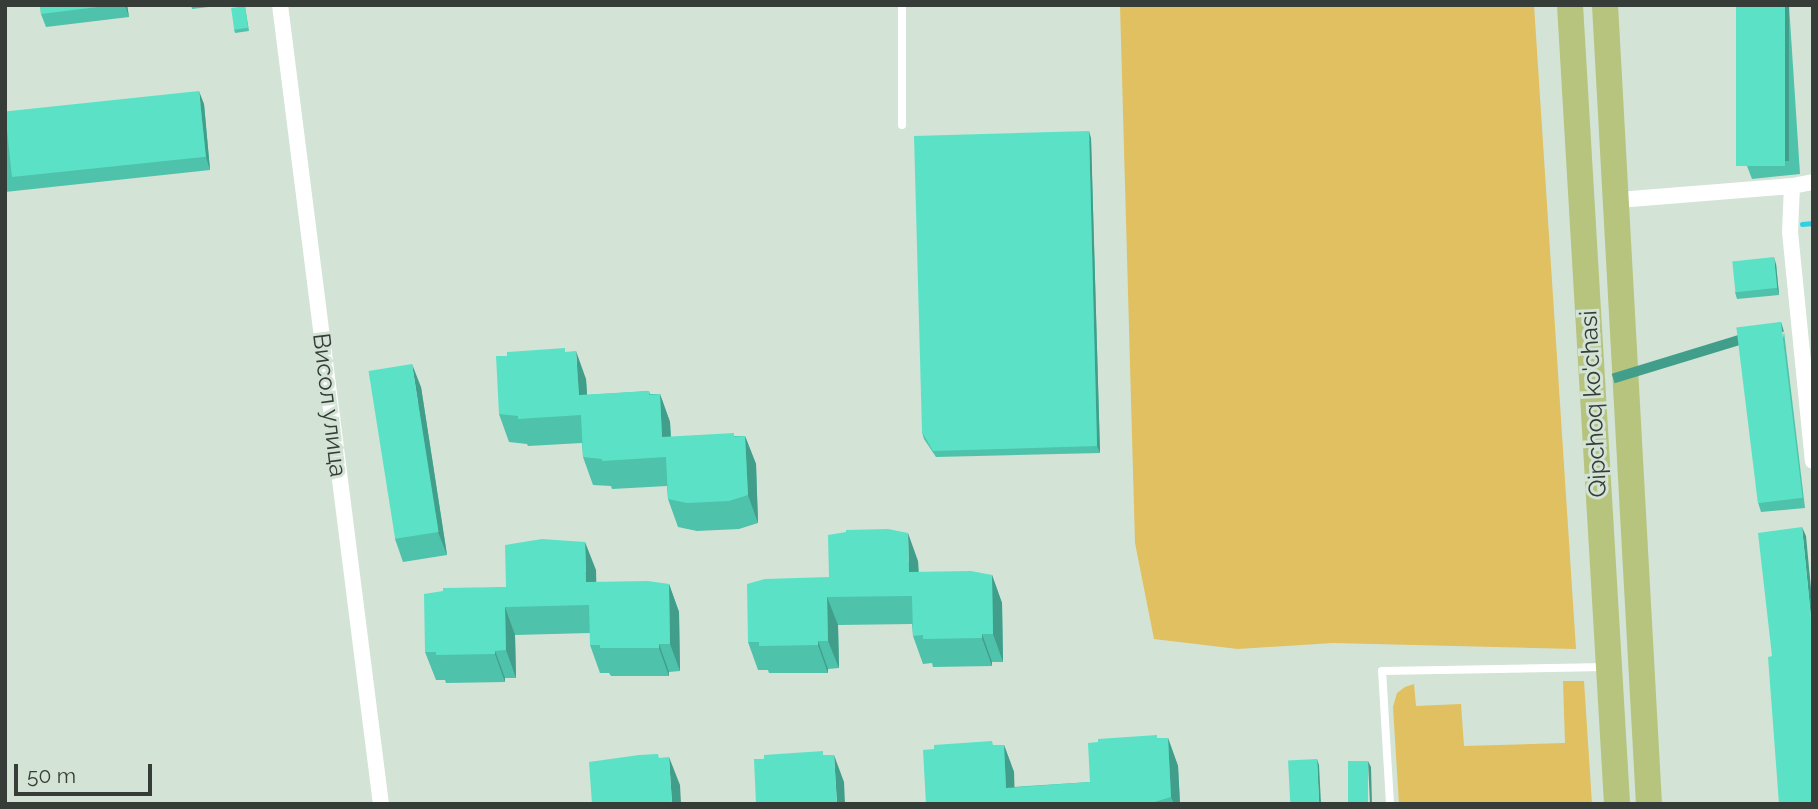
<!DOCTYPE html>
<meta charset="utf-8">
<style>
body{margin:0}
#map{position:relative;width:1818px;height:809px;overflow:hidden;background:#d3e3d5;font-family:Raleway,sans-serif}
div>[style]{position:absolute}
.green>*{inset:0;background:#e0c060}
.stream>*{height:5px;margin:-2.5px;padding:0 2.5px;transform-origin:2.5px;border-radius:2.5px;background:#32d0df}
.lane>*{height:8px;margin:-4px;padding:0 4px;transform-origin:4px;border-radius:4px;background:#fff}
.street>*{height:16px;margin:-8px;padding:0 8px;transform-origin:8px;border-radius:8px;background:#fff}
.primary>*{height:26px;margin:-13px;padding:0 13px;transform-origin:13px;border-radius:13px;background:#b6c47d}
.wall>*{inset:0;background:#4ec2aa}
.shaded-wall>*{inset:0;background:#409e8b;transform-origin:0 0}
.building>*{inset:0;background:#5be2c6;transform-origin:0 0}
span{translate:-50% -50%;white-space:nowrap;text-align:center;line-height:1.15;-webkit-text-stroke:6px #d3e3d5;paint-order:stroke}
.street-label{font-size:24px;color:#363c37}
.frame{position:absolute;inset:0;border:7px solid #363c37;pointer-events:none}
.scale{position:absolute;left:14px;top:764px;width:138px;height:32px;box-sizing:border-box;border:4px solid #363c37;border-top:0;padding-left:9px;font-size:21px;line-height:24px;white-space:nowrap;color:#363c37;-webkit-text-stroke:5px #d3e3d5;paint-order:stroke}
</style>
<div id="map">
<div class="green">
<i style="clip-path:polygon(1120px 5px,1534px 5px,1576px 649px,1333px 643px,1238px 649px,1154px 639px,1135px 543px)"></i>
<i style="clip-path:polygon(1563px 681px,1584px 681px,1592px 804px,1399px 804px,1393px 707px,1397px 693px,1405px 687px,1414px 684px,1416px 706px,1461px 704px,1464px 746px,1565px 743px)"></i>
</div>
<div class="stream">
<i style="left:1802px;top:224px;width:11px;rotate:-5deg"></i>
</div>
<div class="lane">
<i style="left:902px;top:5px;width:120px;rotate:90deg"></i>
<i style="left:1390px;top:804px;width:133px;rotate:-93.4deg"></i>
<i style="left:1382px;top:671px;width:224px;rotate:-1deg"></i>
</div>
<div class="street">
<i style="left:280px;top:5px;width:805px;rotate:82.8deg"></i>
<i style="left:1813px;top:182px;width:21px;rotate:169deg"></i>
<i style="left:1792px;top:186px;width:46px;rotate:92.5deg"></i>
<i style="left:1790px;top:232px;width:230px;rotate:84.3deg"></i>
<i style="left:1618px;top:200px;width:175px;rotate:-4.6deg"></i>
</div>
<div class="primary">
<i style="left:1570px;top:5px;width:800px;rotate:86.63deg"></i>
<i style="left:1605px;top:5px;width:800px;rotate:86.85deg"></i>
</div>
<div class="wall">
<i style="clip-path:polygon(40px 5px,127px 5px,129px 17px,46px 27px,41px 14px)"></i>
<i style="clip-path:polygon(191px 5px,224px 5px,192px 9px)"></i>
<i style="clip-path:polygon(1736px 5px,1789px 5px,1800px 174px,1752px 179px,1747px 166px)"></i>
<i style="clip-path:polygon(245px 6px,249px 31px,235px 33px,234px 29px)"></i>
<i style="clip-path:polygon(204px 104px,210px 170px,5px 192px,5px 112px)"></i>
<i style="clip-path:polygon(1091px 138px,1100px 453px,936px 457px,924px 439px,922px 432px)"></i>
<i style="clip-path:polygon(1776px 264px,1779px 295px,1737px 299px,1735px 292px)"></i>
<i style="clip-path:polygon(1784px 332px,1805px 508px,1761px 512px,1758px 502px)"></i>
<i style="clip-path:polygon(567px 352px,586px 379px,587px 395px,649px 391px,650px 394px,660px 394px,670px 422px,671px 437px,745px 436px,756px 464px,758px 523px,739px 529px,697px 531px,678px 527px,668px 499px,667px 486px,612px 489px,611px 486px,593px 485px,583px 457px,582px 443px,528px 446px,527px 444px,509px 442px,499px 414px,507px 356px)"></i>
<i style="clip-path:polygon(421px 387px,447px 555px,403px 562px,395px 539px)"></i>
<i style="clip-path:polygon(918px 561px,919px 572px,992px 575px,1002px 603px,1003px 662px,992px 662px,992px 666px,933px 667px,932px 663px,923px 664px,913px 636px,912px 624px,838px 625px,839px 668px,828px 669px,828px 673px,769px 673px,768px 670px,758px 670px,748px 642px,829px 577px)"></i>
<i style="clip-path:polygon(596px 570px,596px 582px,669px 584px,679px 612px,680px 671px,669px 672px,669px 676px,611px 676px,609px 673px,600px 673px,590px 645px,590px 633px,515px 635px,516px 678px,505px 678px,505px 682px,446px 683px,445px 680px,436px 680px,425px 652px,443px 591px,506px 587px)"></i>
<i style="clip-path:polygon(1158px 738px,1168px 738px,1178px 766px,1180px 804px,926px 804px,994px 745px,1004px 745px,1014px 772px,1014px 787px,1090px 782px)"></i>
</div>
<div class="shaded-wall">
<i style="clip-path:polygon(125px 5px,127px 5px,129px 17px)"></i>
<i style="left:1785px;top:5px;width:4px;height:156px"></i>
<i style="clip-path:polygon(199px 91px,204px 104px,210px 170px,206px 157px)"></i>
<i style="clip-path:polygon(1089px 131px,1091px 138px,1100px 453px,1097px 446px)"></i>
<i style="clip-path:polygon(1774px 257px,1776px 264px,1779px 295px,1777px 288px)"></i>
<i style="left:1781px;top:322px;width:10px;height:177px;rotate:73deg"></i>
<i style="clip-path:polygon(576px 351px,586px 379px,589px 423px,579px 395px)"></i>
<i style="clip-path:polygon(412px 364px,421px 387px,447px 555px,438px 532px)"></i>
<i style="clip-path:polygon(660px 394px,670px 422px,672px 465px,662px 437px)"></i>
<i style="clip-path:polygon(745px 436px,756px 464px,758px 523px,748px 495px)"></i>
<i style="clip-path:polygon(1802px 527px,1806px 536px,1813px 610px,1813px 638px)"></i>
<i style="clip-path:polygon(908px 533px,918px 561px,919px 600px,909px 572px)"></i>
<i style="clip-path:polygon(585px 542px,596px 570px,597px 610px,586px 582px)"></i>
<i style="clip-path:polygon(992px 575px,1002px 603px,1003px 662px,993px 634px)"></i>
<i style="clip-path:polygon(669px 584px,679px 612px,680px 671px,670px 644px)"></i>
<i style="clip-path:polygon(827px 597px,838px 625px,839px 668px,828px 641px)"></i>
<i style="clip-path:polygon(505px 607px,515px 635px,516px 678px,506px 650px)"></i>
<i style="clip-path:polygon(982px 634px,992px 662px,992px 666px,982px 638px)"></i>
<i style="clip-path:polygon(818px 641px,828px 669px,828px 673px,818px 645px)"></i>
<i style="clip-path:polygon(659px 644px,669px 672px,669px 676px,659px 648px)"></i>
<i style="clip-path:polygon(495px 651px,505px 678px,505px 682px,495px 654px)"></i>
<i style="clip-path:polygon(1168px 738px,1178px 766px,1180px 804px,1174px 804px,1171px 797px)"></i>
<i style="clip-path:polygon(1004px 745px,1014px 772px,1015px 804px,1006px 788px)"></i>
<i style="clip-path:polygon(834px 755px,844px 782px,845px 804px,837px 804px)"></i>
<i style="clip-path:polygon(669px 757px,680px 785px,681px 804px,672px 804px)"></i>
<i style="clip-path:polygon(1317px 759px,1319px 765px,1321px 804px,1319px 804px)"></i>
<i style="clip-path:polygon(1368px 761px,1371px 767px,1372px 804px,1370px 804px)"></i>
</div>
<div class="building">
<i style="clip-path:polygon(40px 5px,114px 5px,41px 14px)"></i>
<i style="left:1736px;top:5px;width:49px;height:161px"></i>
<i style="left:245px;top:6px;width:22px;height:14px;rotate:82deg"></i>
<i style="left:199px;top:91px;width:66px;height:195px;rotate:84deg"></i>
<i style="clip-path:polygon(1089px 131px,1097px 446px,933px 451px,922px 432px,914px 136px)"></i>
<i style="left:1774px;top:257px;width:31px;height:42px;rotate:84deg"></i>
<i style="left:1781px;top:322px;width:177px;height:45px;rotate:83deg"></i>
<i style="clip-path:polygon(565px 348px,565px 352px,576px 351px,579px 395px,649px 391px,649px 395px,660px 394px,662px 437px,734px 433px,734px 437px,745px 436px,748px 495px,729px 501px,687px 503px,668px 499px,666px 457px,602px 461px,602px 459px,583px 457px,581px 415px,518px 419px,518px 416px,499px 414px,496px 356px,507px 356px,507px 352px)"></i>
<i style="left:412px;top:364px;width:170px;height:44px;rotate:81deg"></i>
<i style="clip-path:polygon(1802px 527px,1813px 638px,1813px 804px,1779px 804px,1768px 657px,1772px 656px,1758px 533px)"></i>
<i style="clip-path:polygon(888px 529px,908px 533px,909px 572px,971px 571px,992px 575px,993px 634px,982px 634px,982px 638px,923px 639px,923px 635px,913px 636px,912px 596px,827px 597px,828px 641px,818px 641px,818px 645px,759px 646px,759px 642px,748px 642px,747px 584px,765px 579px,829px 577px,828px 535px,846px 532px,846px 530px)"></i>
<i style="clip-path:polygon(542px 539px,585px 542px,586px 582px,648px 581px,669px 584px,670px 644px,659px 644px,659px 648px,600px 648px,600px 645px,590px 645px,589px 605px,505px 607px,506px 650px,495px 651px,495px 654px,436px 655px,436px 652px,425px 652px,424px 594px,443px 591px,443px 588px,506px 587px,505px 545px)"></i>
<i style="clip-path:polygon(1157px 735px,1157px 738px,1168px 738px,1171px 797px,1151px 803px,1133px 804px,926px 804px,923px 750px,934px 749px,934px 745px,992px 741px,993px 745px,1004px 745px,1006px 788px,1090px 782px,1088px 743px,1098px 742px,1098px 739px)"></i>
<i style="clip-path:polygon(823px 751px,823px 755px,834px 755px,837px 804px,756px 804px,754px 759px,764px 759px,764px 755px)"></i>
<i style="clip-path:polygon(658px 754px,659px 758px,669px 757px,672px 804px,592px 804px,589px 762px,639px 755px)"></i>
<i style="left:1317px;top:759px;width:45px;height:29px;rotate:87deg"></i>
<i style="left:1348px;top:761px;width:20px;height:43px"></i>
</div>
<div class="street-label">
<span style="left:1593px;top:404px;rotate:-93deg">Qipchoq ko'chasi</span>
<span style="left:330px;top:405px;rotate:83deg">Висол улица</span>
</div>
<div class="frame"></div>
<div class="scale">50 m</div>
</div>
